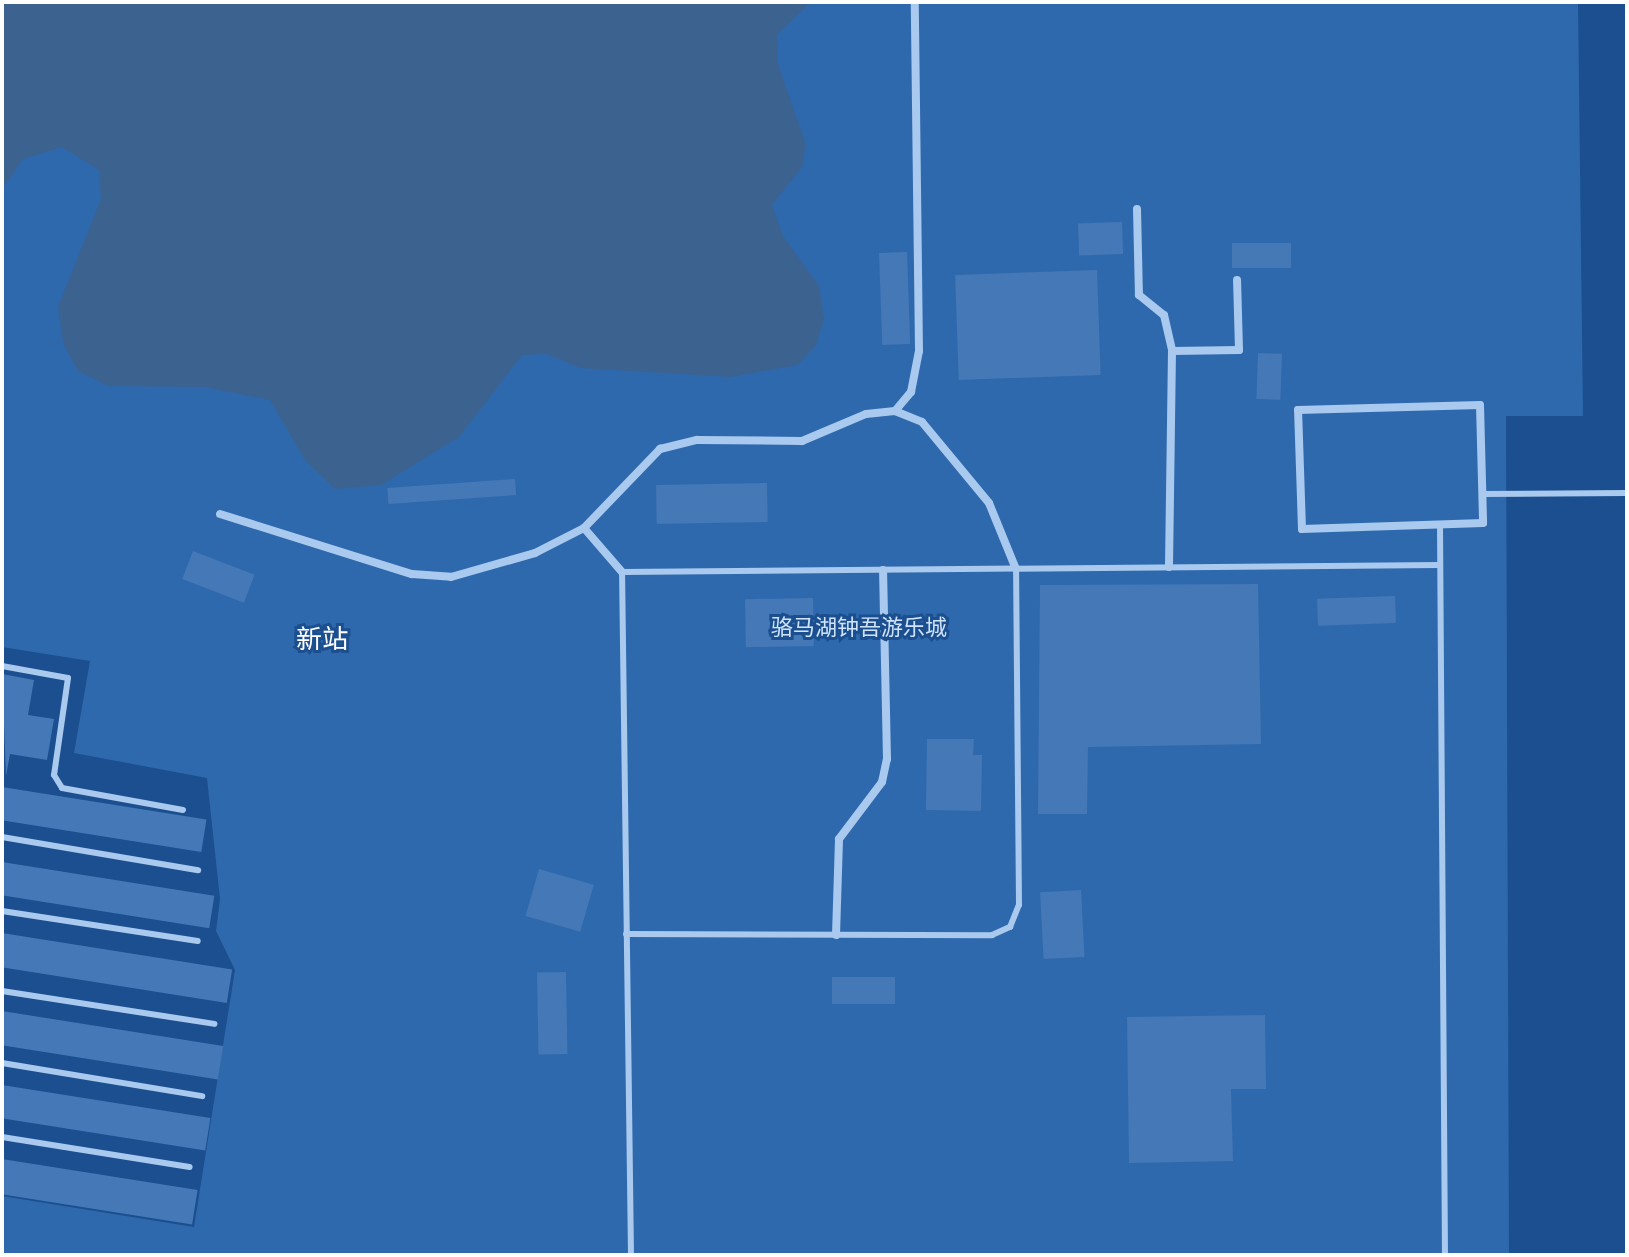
<!DOCTYPE html>
<meta charset="utf-8">
<style>
body{margin:0}
#map{position:relative;width:1629px;height:1257px;overflow:hidden;background:#1b4f8f;font-family:"DM Sans","Noto Sans SC",sans-serif}
div>[style]{position:absolute}
.green>*{inset:0;background:#2e69ad}
.water>*{inset:0;background:#3c6290}
.building>*{inset:0;background:#4478b7;transform-origin:0 0}
.lane>*{height:6px;margin:-3px;padding:0 3px;transform-origin:3px;border-radius:3px;background:#a9c9ee}
.street>*{height:8px;margin:-4px;padding:0 4px;transform-origin:4px;border-radius:4px;background:#a9c9ee}
span{translate:-50% -50%;white-space:nowrap;text-align:center;line-height:1.15;-webkit-text-stroke:6px #1b4f8f;paint-order:stroke}
.park-label{font-size:22px;color:#cfe3fa}
.quarter-label{font-size:26px;color:#fff}
.frame{position:absolute;inset:0;border:4px solid #fff;pointer-events:none}
</style>
<div id="map">
<div class="green">
<i style="clip-path:polygon(2px 2px,1578px 2px,1583px 416px,1506px 416px,1509px 1255px,2px 1255px,2px 1196px,194px 1227px,235px 970px,216px 931px,220px 899px,207px 778px,74px 753px,90px 661px,2px 647px)"></i>
</div>
<div class="water">
<i style="clip-path:polygon(2px 2px,811px 2px,777px 35px,778px 64px,806px 145px,802px 167px,772px 205px,783px 236px,819px 286px,824px 319px,816px 345px,798px 365px,730px 377px,581px 368px,546px 354px,522px 355px,459px 437px,381px 485px,335px 489px,305px 460px,270px 400px,204px 387px,108px 386px,78px 371px,63px 343px,58px 307px,101px 199px,99px 170px,62px 147px,23px 159px,2px 189px)"></i>
</div>
<div class="building">
<i style="left:1122px;top:222px;width:32px;height:44px;rotate:88deg"></i>
<i style="left:1232px;top:243px;width:59px;height:25px"></i>
<i style="left:907px;top:252px;width:92px;height:28px;rotate:88deg"></i>
<i style="left:1097px;top:270px;width:105px;height:142px;rotate:88deg"></i>
<i style="left:1258px;top:353px;width:24px;height:46px;rotate:2deg"></i>
<i style="left:515px;top:479px;width:16px;height:128px;rotate:86deg"></i>
<i style="left:767px;top:483px;width:39px;height:111px;rotate:89deg"></i>
<i style="left:193px;top:551px;width:66px;height:30px;rotate:21deg"></i>
<i style="clip-path:polygon(1258px 584px,1261px 744px,1088px 747px,1087px 814px,1038px 814px,1040px 585px)"></i>
<i style="left:1395px;top:596px;width:27px;height:78px;rotate:88deg"></i>
<i style="left:813px;top:598px;width:48px;height:68px;rotate:89deg"></i>
<i style="clip-path:polygon(2px 674px,34px 680px,28px 715px,54px 719px,47px 760px,10px 754px,6px 776px)"></i>
<i style="clip-path:polygon(927px 739px,974px 739px,973px 755px,982px 755px,981px 811px,926px 810px)"></i>
<i style="left:2px;top:787px;width:207px;height:33px;rotate:9deg"></i>
<i style="left:2px;top:862px;width:215px;height:33px;rotate:9deg"></i>
<i style="left:539px;top:869px;width:57px;height:49px;rotate:16deg"></i>
<i style="left:1081px;top:890px;width:67px;height:41px;rotate:87deg"></i>
<i style="left:2px;top:933px;width:233px;height:34px;rotate:9deg"></i>
<i style="left:566px;top:972px;width:82px;height:29px;rotate:89deg"></i>
<i style="left:895px;top:977px;width:27px;height:63px;rotate:90deg"></i>
<i style="left:2px;top:1011px;width:224px;height:34px;rotate:9deg"></i>
<i style="clip-path:polygon(1265px 1015px,1266px 1089px,1231px 1089px,1233px 1161px,1129px 1163px,1127px 1017px)"></i>
<i style="left:2px;top:1085px;width:211px;height:33px;rotate:9deg"></i>
<i style="left:2px;top:1159px;width:198px;height:35px;rotate:9deg"></i>
</div>
<div class="lane">
<i style="left:1482px;top:494px;width:145px;rotate:-0.4deg"></i>
<i style="left:1440px;top:525px;width:730px;rotate:89.61deg"></i>
<i style="left:2px;top:666px;width:67px;rotate:10.3deg"></i>
<i style="left:68px;top:678px;width:98px;rotate:98.2deg"></i>
<i style="left:54px;top:775px;width:15px;rotate:58deg"></i>
<i style="left:62px;top:788px;width:123px;rotate:10.3deg"></i>
<i style="left:2px;top:837px;width:199px;rotate:9.6deg"></i>
<i style="left:2px;top:911px;width:198px;rotate:8.7deg"></i>
<i style="left:626px;top:934px;width:366px;rotate:0.2deg"></i>
<i style="left:992px;top:935px;width:20px;rotate:-24deg"></i>
<i style="left:1010px;top:927px;width:24px;rotate:-68deg"></i>
<i style="left:1019px;top:905px;width:336px;rotate:-90.5deg"></i>
<i style="left:2px;top:991px;width:215px;rotate:8.8deg"></i>
<i style="left:2px;top:1063px;width:203px;rotate:9.4deg"></i>
<i style="left:2px;top:1137px;width:190px;rotate:9.1deg"></i>
<i style="left:631px;top:1255px;width:683px;rotate:-90.75deg"></i>
<i style="left:622px;top:572px;width:818px;rotate:-0.49deg"></i>
</div>
<div class="street">
<i style="left:1137px;top:209px;width:86px;rotate:88.7deg"></i>
<i style="left:1139px;top:295px;width:32px;rotate:39deg"></i>
<i style="left:1164px;top:315px;width:37px;rotate:77deg"></i>
<i style="left:1172px;top:351px;width:216px;rotate:90.8deg"></i>
<i style="left:1172px;top:351px;width:67px;rotate:-0.9deg"></i>
<i style="left:1239px;top:350px;width:70px;rotate:-91.6deg"></i>
<i style="left:1480px;top:405px;width:118px;rotate:88.5deg"></i>
<i style="left:1483px;top:523px;width:181px;rotate:178.1deg"></i>
<i style="left:1302px;top:529px;width:119px;rotate:-91.9deg"></i>
<i style="left:1298px;top:410px;width:182px;rotate:-1.6deg"></i>
<i style="left:895px;top:411px;width:25px;rotate:-50deg"></i>
<i style="left:911px;top:392px;width:42px;rotate:-79deg"></i>
<i style="left:919px;top:351px;width:349px;rotate:-90.7deg"></i>
<i style="left:220px;top:514px;width:201px;rotate:17.4deg"></i>
<i style="left:412px;top:574px;width:39px;rotate:4deg"></i>
<i style="left:451px;top:577px;width:87px;rotate:-15.9deg"></i>
<i style="left:535px;top:553px;width:55px;rotate:-27deg"></i>
<i style="left:584px;top:528px;width:110px;rotate:-46.1deg"></i>
<i style="left:660px;top:449px;width:38px;rotate:-14deg"></i>
<i style="left:697px;top:440px;width:105px;rotate:0.5deg"></i>
<i style="left:802px;top:441px;width:69px;rotate:-22.9deg"></i>
<i style="left:866px;top:414px;width:29px;rotate:-6deg"></i>
<i style="left:895px;top:411px;width:29px;rotate:22deg"></i>
<i style="left:922px;top:422px;width:105px;rotate:50.4deg"></i>
<i style="left:989px;top:503px;width:71px;rotate:67.8deg"></i>
<i style="left:584px;top:528px;width:58px;rotate:49.2deg"></i>
<i style="left:836px;top:935px;width:96px;rotate:-88.2deg"></i>
<i style="left:839px;top:839px;width:71px;rotate:-53deg"></i>
<i style="left:882px;top:782px;width:24px;rotate:-78deg"></i>
<i style="left:887px;top:759px;width:189px;rotate:-91.2deg"></i>
</div>
<div class="park-label">
<span style="left:859px;top:628px">骆马湖钟吾游乐城</span>
</div>
<div class="quarter-label">
<span style="left:322px;top:640px">新站</span>
</div>
<div class="frame"></div>
</div>
